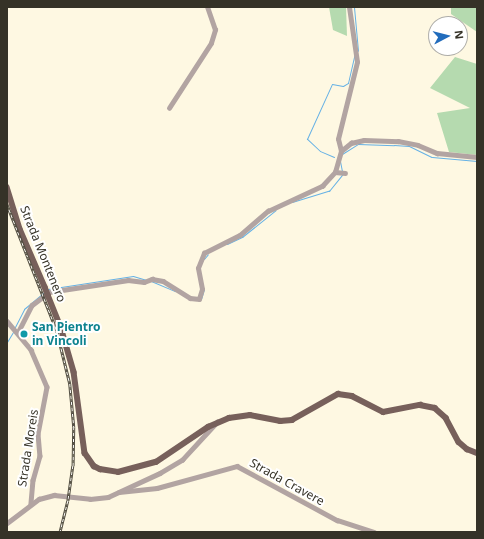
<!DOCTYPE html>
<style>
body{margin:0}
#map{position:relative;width:484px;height:539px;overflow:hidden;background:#fef8e2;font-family:"Noto Sans",sans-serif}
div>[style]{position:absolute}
.green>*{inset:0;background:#b5daaf}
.stream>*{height:1px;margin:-0.5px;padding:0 0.5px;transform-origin:0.5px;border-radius:0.5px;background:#65b1e5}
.minor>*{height:4.5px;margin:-2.25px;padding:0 2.25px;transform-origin:2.25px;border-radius:2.25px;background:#b2a4a2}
.major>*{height:5.5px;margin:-2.75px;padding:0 2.75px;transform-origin:2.75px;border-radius:2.75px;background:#77605b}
.rail>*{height:2.5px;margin-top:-1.25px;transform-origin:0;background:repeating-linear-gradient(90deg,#fff 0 3px,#4f4b3f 0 6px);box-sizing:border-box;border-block:1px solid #4f4b3f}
.major-bridge>*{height:5.5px;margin:-2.75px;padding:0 2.75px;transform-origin:2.75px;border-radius:2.75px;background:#77605b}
.dots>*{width:11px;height:11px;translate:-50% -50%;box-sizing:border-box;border:2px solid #fff;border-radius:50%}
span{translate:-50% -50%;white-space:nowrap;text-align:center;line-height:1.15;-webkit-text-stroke:4px #fff;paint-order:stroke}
.street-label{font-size:12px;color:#353227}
.culture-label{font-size:12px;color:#0d838f;font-weight:700}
.left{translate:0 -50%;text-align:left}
.frame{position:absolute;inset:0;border:8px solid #353227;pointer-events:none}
.north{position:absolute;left:428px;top:16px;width:40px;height:40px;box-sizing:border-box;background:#fff;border:1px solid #aeada9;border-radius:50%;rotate:83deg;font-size:11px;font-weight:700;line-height:16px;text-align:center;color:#353227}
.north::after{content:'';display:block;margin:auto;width:14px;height:18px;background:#226cbc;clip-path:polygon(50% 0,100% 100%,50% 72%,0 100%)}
</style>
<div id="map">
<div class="green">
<i style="clip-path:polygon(329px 7px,346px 7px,347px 36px,333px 30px)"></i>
<i style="clip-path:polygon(451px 7px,477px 7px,477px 32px,451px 14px)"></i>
<i style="clip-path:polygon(455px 57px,477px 64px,477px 155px,449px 152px,437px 113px,470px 108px,430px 88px)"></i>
</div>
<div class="stream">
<i style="left:354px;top:7px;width:44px;rotate:84.8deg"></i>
<i style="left:342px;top:154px;width:19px;rotate:-32deg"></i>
<i style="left:358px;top:144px;width:36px;rotate:2deg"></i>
<i style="left:394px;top:145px;width:15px;rotate:4deg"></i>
<i style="left:409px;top:146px;width:25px;rotate:26deg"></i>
<i style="left:432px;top:157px;width:45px;rotate:5.1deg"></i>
<i style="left:334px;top:157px;width:15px;rotate:-157deg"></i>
<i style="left:320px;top:151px;width:18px;rotate:-137deg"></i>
<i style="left:307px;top:139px;width:60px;rotate:-65.6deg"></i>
<i style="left:332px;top:84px;width:11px;rotate:10deg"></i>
<i style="left:343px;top:86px;width:6px;rotate:-31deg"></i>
<i style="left:348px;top:83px;width:28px;rotate:-77deg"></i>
<i style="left:340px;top:161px;width:10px;rotate:79deg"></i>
<i style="left:292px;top:202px;width:39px;rotate:-17deg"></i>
<i style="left:329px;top:191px;width:21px;rotate:-51deg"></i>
<i style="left:227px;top:244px;width:17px;rotate:-25deg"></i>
<i style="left:242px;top:237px;width:43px;rotate:-38.5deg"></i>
<i style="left:204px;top:259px;width:6px;rotate:-51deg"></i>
<i style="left:151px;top:281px;width:26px;rotate:23deg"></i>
<i style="left:48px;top:289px;width:86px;rotate:-8.7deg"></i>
<i style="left:133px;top:276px;width:14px;rotate:17deg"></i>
<i style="left:201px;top:299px;width:10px;rotate:-73deg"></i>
<i style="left:15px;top:327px;width:20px;rotate:-63deg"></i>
<i style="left:24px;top:309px;width:26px;rotate:-40deg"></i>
<i style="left:7px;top:342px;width:12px;rotate:-59deg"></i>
</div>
<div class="minor">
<i style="left:169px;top:108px;width:77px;rotate:-57.1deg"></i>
<i style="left:211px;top:43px;width:14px;rotate:-73deg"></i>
<i style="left:215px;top:30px;width:24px;rotate:-109deg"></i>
<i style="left:341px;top:151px;width:12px;rotate:-104deg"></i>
<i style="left:338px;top:139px;width:79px;rotate:-76.1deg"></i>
<i style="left:357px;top:62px;width:56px;rotate:-98.3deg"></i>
<i style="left:335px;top:172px;width:10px;rotate:6deg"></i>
<i style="left:7px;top:321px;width:38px;rotate:50deg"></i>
<i style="left:31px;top:350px;width:40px;rotate:66.6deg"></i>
<i style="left:47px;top:387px;width:48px;rotate:100.8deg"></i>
<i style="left:38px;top:434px;width:22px;rotate:85deg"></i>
<i style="left:40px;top:456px;width:25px;rotate:106deg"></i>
<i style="left:33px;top:480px;width:24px;rotate:95deg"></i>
<i style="left:18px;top:332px;width:30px;rotate:-63deg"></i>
<i style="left:32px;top:305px;width:21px;rotate:-37deg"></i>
<i style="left:49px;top:292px;width:80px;rotate:-8.6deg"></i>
<i style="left:128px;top:280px;width:16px;rotate:7deg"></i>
<i style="left:144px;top:282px;width:9px;rotate:-21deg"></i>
<i style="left:152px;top:279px;width:11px;rotate:10deg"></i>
<i style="left:163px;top:281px;width:32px;rotate:32deg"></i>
<i style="left:190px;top:298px;width:9px;rotate:6deg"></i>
<i style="left:199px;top:299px;width:10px;rotate:-73deg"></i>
<i style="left:202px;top:289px;width:21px;rotate:-101deg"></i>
<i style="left:198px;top:268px;width:16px;rotate:-68deg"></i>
<i style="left:204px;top:253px;width:40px;rotate:-26.6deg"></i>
<i style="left:240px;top:235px;width:37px;rotate:-41deg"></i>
<i style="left:268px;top:211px;width:60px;rotate:-24.8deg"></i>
<i style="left:322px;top:186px;width:19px;rotate:-47deg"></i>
<i style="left:335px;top:172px;width:22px;rotate:-74deg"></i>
<i style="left:341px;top:151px;width:13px;rotate:-39deg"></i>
<i style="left:351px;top:143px;width:13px;rotate:-13deg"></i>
<i style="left:364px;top:140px;width:34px;rotate:2deg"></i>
<i style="left:398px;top:141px;width:20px;rotate:11deg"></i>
<i style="left:418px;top:145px;width:21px;rotate:23deg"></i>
<i style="left:437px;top:153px;width:40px;rotate:5.7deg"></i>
<i style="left:119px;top:492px;width:38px;rotate:-6deg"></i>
<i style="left:157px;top:488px;width:83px;rotate:-15.4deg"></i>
<i style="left:237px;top:466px;width:114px;rotate:28.4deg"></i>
<i style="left:337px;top:520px;width:39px;rotate:18deg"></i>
<i style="left:7px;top:523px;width:40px;rotate:-37deg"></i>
<i style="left:39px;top:499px;width:16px;rotate:-15deg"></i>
<i style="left:54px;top:495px;width:36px;rotate:6deg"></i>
<i style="left:90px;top:499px;width:18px;rotate:-6deg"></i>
<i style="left:108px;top:497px;width:57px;rotate:-24.8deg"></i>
<i style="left:160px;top:473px;width:26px;rotate:-31deg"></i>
<i style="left:182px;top:460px;width:52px;rotate:-47.4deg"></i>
</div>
<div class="major">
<i style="left:7px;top:187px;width:44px;rotate:72.8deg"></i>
<i style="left:20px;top:229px;width:63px;rotate:66.7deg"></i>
<i style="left:48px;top:295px;width:35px;rotate:68deg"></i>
<i style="left:61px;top:327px;width:47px;rotate:73.9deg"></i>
<i style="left:74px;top:372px;width:82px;rotate:82.3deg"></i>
<i style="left:85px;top:453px;width:16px;rotate:55deg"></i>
<i style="left:94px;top:466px;width:7px;rotate:27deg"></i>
<i style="left:100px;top:469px;width:18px;rotate:9deg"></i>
<i style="left:118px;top:472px;width:39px;rotate:-15deg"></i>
<i style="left:156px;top:462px;width:63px;rotate:-33.9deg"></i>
<i style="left:208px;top:427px;width:23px;rotate:-23deg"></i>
<i style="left:229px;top:418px;width:21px;rotate:-8deg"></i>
<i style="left:250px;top:415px;width:31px;rotate:11deg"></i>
<i style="left:280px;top:421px;width:12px;rotate:-5deg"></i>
<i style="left:292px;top:420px;width:53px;rotate:-29.5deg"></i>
<i style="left:338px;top:394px;width:14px;rotate:8deg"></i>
<i style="left:352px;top:396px;width:35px;rotate:27deg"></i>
<i style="left:383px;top:412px;width:38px;rotate:-11deg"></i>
<i style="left:420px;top:405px;width:15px;rotate:11deg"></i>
<i style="left:435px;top:408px;width:15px;rotate:42deg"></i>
<i style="left:446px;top:418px;width:27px;rotate:62deg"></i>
<i style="left:459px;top:442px;width:11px;rotate:41deg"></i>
<i style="left:467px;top:449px;width:11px;rotate:22deg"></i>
</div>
<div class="rail">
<i style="left:7px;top:204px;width:136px;rotate:68.5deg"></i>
<i style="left:57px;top:331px;width:55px;rotate:76.2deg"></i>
<i style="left:70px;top:384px;width:43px;rotate:84.7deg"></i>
<i style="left:74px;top:427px;width:39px;rotate:91deg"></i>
<i style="left:73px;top:466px;width:35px;rotate:98deg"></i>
<i style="left:68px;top:501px;width:32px;rotate:104deg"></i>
</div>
<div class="major-bridge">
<i style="left:45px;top:287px;width:9px;rotate:69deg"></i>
</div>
<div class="dots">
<i style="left:24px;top:334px;background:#0f9aa8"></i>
</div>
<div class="street-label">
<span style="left:43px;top:254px;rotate:68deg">Strada Montenero</span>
<span style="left:28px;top:448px;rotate:-81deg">Strada Moreis</span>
<span style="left:287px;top:482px;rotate:29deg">Strada Cravere</span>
</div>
<div class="culture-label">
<span class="left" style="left:32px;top:334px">San Pientro<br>in Vincoli</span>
</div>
<div class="frame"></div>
<div class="north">N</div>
</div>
